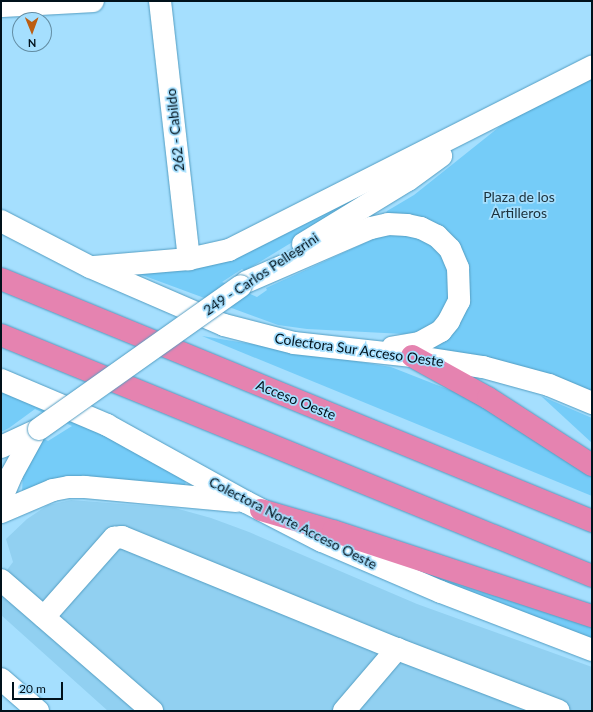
<!DOCTYPE html>
<html>
<head>
<meta charset="utf-8">
<style>
	body { margin:0 }
	#map { position:relative; width:593px; height:712px; overflow:hidden; background:#a5dffe; font-family:Lato,sans-serif }
	div>[style] { position:absolute }
	.built>* { inset:0; background:#91d0f1 }
	.green>* { inset:0; background:#75ccf8 }
	.roads { filter:drop-shadow(0 0 1px #539dc2) drop-shadow(0 0 1px #539dc2) }
	.minor>* { height:22px; margin:-11px; padding:0 11px; transform-origin:11px; border-radius:11px; background:#fff }
	.highway>* { height:22px; margin:-11px; padding:0 11px; transform-origin:11px; border-radius:11px; background:#e583b0 }
	.bridges { filter:drop-shadow(0 0 1px #539dc2) drop-shadow(0 0 1px #539dc2) }
	.minor-bridge>* { height:22px; margin:-11px; padding:0 11px; transform-origin:11px; border-radius:11px; background:#fff }
	span { translate:-50% -50%; white-space:nowrap; text-align:center; line-height:1.15; -webkit-text-stroke:3.5px #a5dffe; paint-order:stroke }
	.street-label { font-size:14px; color:#00111b }
	.park-label { font-size:14px; color:#1b303b }
	.frame { position:absolute; inset:0; border:2px solid #00111b; pointer-events:none }
	.north { position:absolute; left:12px; top:12px; width:40px; height:40px; box-sizing:border-box; background:#a5dffe; border:1px solid #638da3; border-radius:50%; rotate:179deg; font-size:11px; font-weight:700; line-height:16px; text-align:center; color:#00111b }
	.north::after { content:''; display:block; margin:auto; width:14px; height:18px; background:#bc5e12; clip-path:polygon(50% 0,100% 100%,50% 72%,0 100%) }
	.scale { position:absolute; left:12px; top:682px; width:51px; height:18px; box-sizing:border-box; border:2px solid #00111b; border-top:0; padding-left:5px; font-size:12px; line-height:14px; white-space:nowrap; color:#00111b; -webkit-text-stroke:3px #a5dffe; paint-order:stroke }
</style>
</head>
<body>
<div id="map">
	<div class="built">
		<i style="clip-path:polygon(71px 500px,175px 508px,211px 518px,249px 532px,417px 604px,592px 667px,592px 711px,108px 711px,1px 615px,1px 578px,13px 562px,6px 539px,27px 519px,48px 505px)"></i>
	</div>
	<div class="green">
		<i style="clip-path:polygon(592px 77px,592px 394px,520px 366px,426px 350px,466px 264px,386px 213px,387px 211px,414px 195px,508px 120px)"></i>
		<i style="clip-path:polygon(389px 183px,245px 271px,242px 269px,222px 282px,257px 297px,267px 290px,266px 288px,389px 232px,415px 234px,439px 248px,450px 269px,448px 306px,432px 325px,420px 332px,404px 334px,307px 329px,278px 325px,123px 268px,186px 266px)"></i>
		<i style="clip-path:polygon(202px 336px,391px 367px,470px 398px,592px 475px,592px 496px)"></i>
		<i style="clip-path:polygon(1px 389px,80px 421px,186px 480px,185px 486px,22px 494px,23px 468px,37px 444px,44px 439px,48px 441px,72px 426px,35px 409px,9px 428px,1px 432px)"></i>
		<i style="clip-path:polygon(541px 396px,592px 418px,592px 443px)"></i>
		<i style="clip-path:polygon(332px 537px,592px 623px,592px 640px)"></i>
	</div>
	<div class="roads">
		<div class="minor">
			<i style="left:160px;top:1px;width:260px;rotate:83.6deg"></i>
			<i style="left:1px;top:6px;width:92px;rotate:-3.1deg"></i>
			<i style="left:1px;top:221px;width:100px;rotate:27.3deg"></i>
			<i style="left:90px;top:267px;width:146px;rotate:23.4deg"></i>
			<i style="left:224px;top:325px;width:72px;rotate:14.4deg"></i>
			<i style="left:294px;top:343px;width:119px;rotate:6.3deg"></i>
			<i style="left:412px;top:356px;width:72px;rotate:8.8deg"></i>
			<i style="left:483px;top:367px;width:68px;rotate:15.3deg"></i>
			<i style="left:549px;top:385px;width:47px;rotate:22.7deg"></i>
			<i style="left:303px;top:244px;width:123px;rotate:-31.4deg"></i>
			<i style="left:408px;top:180px;width:41px;rotate:-36deg"></i>
			<i style="left:94px;top:267px;width:95px;rotate:-4.8deg"></i>
			<i style="left:189px;top:259px;width:41px;rotate:-12.7deg"></i>
			<i style="left:229px;top:250px;width:407px;rotate:-26.8deg"></i>
			<i style="left:246px;top:282px;width:136px;rotate:-23.4deg"></i>
			<i style="left:371px;top:228px;width:17px;rotate:-13deg"></i>
			<i style="left:388px;top:224px;width:19px;rotate:3deg"></i>
			<i style="left:407px;top:225px;width:14px;rotate:12deg"></i>
			<i style="left:421px;top:228px;width:18px;rotate:27deg"></i>
			<i style="left:437px;top:236px;width:18px;rotate:45deg"></i>
			<i style="left:450px;top:249px;width:21px;rotate:67deg"></i>
			<i style="left:458px;top:268px;width:33px;rotate:88deg"></i>
			<i style="left:459px;top:301px;width:22px;rotate:117deg"></i>
			<i style="left:449px;top:321px;width:13px;rotate:129deg"></i>
			<i style="left:441px;top:331px;width:25px;rotate:151deg"></i>
			<i style="left:419px;top:343px;width:27px;rotate:170deg"></i>
			<i style="left:1px;top:380px;width:115px;rotate:23deg"></i>
			<i style="left:107px;top:425px;width:159px;rotate:29deg"></i>
			<i style="left:246px;top:502px;width:85px;rotate:27.2deg"></i>
			<i style="left:322px;top:541px;width:129px;rotate:23.2deg"></i>
			<i style="left:441px;top:592px;width:162px;rotate:21deg"></i>
			<i style="left:1px;top:447px;width:38px;rotate:-25deg"></i>
			<i style="left:3px;top:495px;width:23px;rotate:-67deg"></i>
			<i style="left:12px;top:474px;width:48px;rotate:-61.3deg"></i>
			<i style="left:1px;top:512px;width:56px;rotate:-22.9deg"></i>
			<i style="left:53px;top:490px;width:16px;rotate:-11deg"></i>
			<i style="left:69px;top:487px;width:16px"></i>
			<i style="left:85px;top:487px;width:152px;rotate:5.3deg"></i>
			<i style="left:1px;top:580px;width:200px;rotate:40.9deg"></i>
			<i style="left:44px;top:617px;width:106px;rotate:-48.5deg"></i>
			<i style="left:114px;top:538px;width:8px;rotate:-7deg"></i>
			<i style="left:122px;top:537px;width:297px;rotate:22.2deg"></i>
			<i style="left:397px;top:649px;width:173px;rotate:20.9deg"></i>
			<i style="left:1px;top:679px;width:49px;rotate:40.9deg"></i>
			<i style="left:344px;top:711px;width:82px;rotate:-49.5deg"></i>
		</div>
		<div class="highway">
			<i style="left:1px;top:279px;width:639px;rotate:22.27deg"></i>
			<i style="left:1px;top:335px;width:638px;rotate:22.18deg"></i>
			<i style="left:412px;top:356px;width:87px;rotate:28.9deg"></i>
			<i style="left:488px;top:398px;width:124px;rotate:32.8deg"></i>
			<i style="left:261px;top:510px;width:75px;rotate:16.3deg"></i>
			<i style="left:333px;top:531px;width:273px;rotate:18.2deg"></i>
		</div>
	</div>
	<div class="bridges">
		<div class="minor-bridge">
			<i style="left:39px;top:429px;width:247px;rotate:-35.3deg"></i>
		</div>
	</div>
	<div class="street-label">
		<span style="left:175px;top:130px;rotate:-96deg">262 - Cabildo</span>
		<span style="left:261px;top:274px;rotate:-34deg">249 - Carlos Pellegrini</span>
		<span style="left:359px;top:350px;rotate:8deg">Colectora Sur Acceso Oeste</span>
		<span style="left:296px;top:400px;rotate:22deg">Acceso Oeste</span>
		<span style="left:293px;top:523px;rotate:27deg">Colectora Norte Acceso Oeste</span>
	</div>
	<div class="park-label">
		<span style="left:519px;top:205px">Plaza de los<br>Artilleros</span>
	</div>
	<div class="frame"></div>
	<div class="north">N</div>
	<div class="scale">20 m</div>
</div>
</body>
</html>
